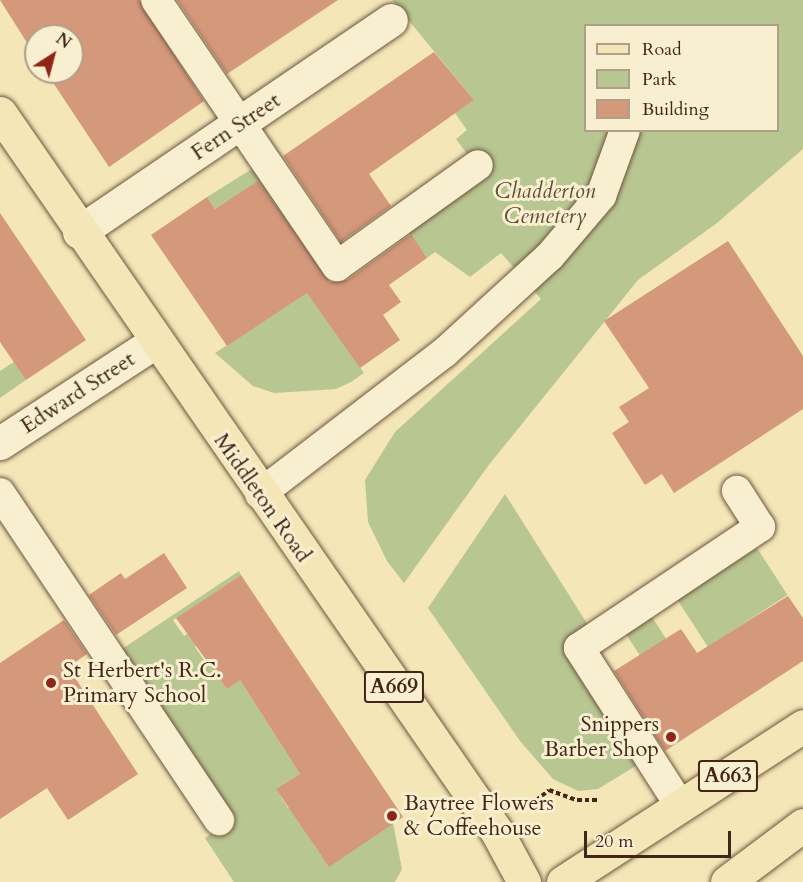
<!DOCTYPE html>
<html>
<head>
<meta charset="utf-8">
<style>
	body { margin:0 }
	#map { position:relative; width:803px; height:882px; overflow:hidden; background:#f4e6b7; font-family:Cardo,serif }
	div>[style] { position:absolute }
	.green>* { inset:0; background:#b8c691; transform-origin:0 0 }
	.building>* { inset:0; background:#d4987b }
	.path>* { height:4px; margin-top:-2px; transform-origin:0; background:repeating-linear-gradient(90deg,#412619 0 4.5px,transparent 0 7.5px) }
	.roads { filter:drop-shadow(0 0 2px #6e5640) drop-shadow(0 0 2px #6e5640) }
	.service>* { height:30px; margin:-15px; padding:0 15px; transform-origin:15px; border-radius:15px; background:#f8efd0 }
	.minor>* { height:33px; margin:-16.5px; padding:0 16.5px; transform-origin:16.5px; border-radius:16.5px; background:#f8efd0 }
	.primary>* { height:33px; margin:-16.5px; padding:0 16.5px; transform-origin:16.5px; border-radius:16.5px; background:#f4e6b7 }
	.trunk>* { height:33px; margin:-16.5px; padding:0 16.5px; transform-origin:16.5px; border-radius:16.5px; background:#f4e6b7 }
	.dots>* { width:16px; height:16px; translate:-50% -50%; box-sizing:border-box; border:3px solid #f8efd0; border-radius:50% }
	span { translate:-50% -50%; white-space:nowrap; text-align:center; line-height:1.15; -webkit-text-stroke:6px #f8efd0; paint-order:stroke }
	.shield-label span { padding:2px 4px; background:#f8efd0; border:2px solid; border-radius:4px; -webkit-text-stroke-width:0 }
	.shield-label { font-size:21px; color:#412619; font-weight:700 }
	.street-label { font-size:22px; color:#412619 }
	.park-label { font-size:22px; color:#5f4e37; font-style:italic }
	.poi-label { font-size:22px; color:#412619 }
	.left { translate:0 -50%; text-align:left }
	.right { translate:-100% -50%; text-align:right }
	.legend { position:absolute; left:584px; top:24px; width:195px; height:108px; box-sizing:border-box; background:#f8efd0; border:2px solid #af9f87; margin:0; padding:8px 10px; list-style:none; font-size:18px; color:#412619 }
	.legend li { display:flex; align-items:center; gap:12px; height:30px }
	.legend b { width:30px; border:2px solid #af9f87 }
	.north { position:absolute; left:24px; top:24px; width:60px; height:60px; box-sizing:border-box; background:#f8efd0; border:2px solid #af9f87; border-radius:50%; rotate:36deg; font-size:16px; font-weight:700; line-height:24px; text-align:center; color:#412619 }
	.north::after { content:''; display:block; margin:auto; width:21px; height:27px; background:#8f2418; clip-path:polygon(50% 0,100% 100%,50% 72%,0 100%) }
	.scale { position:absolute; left:584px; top:831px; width:147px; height:27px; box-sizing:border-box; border:3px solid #412619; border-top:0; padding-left:8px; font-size:18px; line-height:21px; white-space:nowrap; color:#412619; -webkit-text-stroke:4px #f8efd0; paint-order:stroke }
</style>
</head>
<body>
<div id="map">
	<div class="green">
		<i style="clip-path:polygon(evenodd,392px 0,803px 0,803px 149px,717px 223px,638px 280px,488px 466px,404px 583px,387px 561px,368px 522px,365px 480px,395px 432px,541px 299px,501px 253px,470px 277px,435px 252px,427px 258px,404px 225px,470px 158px,456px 139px,467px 130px,455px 113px,474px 100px,392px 0,586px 26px,778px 26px,778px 130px,586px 130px,586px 26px)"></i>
		<i style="clip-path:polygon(255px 167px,312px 249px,288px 265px,254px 184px,215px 209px,207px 197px)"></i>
		<i style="clip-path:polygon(316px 287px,321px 312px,364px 373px,351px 382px,336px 389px,274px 393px,253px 386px,215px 353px)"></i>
		<i style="clip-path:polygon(14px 362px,26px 380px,0 398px,0 371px)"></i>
		<i style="clip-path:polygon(505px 494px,588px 625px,642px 762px,598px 789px,578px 791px,553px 779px,520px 741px,428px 608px)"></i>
		<i style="left:757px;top:548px;width:56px;height:95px;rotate:57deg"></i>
		<i style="clip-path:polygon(239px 571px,241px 575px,173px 620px,184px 636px,205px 622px,213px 634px,195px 647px,206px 663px,223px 652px,217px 675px,227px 688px,240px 680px,300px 774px,276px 789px,288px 808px,309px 795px,332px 831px,313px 844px,329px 866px,393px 823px,402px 869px,395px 882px,234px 882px,205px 838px,233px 819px,122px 649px)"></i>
		<i style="left:652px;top:617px;width:54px;height:31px;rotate:57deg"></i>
	</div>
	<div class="building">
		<i style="clip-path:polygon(0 0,139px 0,204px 101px,109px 167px,46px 72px,72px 72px,72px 36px,36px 36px,36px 57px)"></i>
		<i style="clip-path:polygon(177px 0,338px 0,227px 74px)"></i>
		<i style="clip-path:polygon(434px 52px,474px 100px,369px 174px,391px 206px,341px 242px,283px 156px)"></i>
		<i style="clip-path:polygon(258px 181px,330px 282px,347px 280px,411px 234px,427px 258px,389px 285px,401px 302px,383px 315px,400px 340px,360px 368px,307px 293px,227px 346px,151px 235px,207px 197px,215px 209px)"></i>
		<i style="clip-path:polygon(0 213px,86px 340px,26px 380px,0 342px)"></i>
		<i style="clip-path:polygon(728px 241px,803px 356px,803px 409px,674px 493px,662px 474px,645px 485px,612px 433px,629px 422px,619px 407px,649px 388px,604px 321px)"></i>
		<i style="clip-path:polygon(164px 553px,187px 588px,116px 635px,89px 595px,121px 573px,125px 579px)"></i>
		<i style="clip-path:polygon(241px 575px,403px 817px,329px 867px,276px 789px,300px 774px,240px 680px,227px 689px,176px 618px)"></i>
		<i style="clip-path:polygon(788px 596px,803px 618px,803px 661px,665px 751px,614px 671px,681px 629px,697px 653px)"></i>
		<i style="clip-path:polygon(64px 620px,87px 654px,68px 667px,138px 774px,68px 820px,47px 788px,0 819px,0 663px)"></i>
	</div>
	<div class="path">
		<i style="left:530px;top:805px;width:24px;rotate:-38deg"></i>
		<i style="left:549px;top:790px;width:30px;rotate:20deg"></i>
		<i style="left:577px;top:800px;width:22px"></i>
	</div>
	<div class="roads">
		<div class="service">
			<i style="left:156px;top:0;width:322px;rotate:55.8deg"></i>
			<i style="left:337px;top:266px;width:173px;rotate:-35.6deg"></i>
			<i style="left:0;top:493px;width:394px;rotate:56.2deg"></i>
			<i style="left:260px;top:494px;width:232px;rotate:-37.5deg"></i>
			<i style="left:444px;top:353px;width:144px;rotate:-42.5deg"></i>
			<i style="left:550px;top:256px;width:79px;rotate:-49.6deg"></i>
			<i style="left:601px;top:196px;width:70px;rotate:-70deg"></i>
			<i style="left:681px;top:807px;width:189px;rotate:-122.7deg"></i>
			<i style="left:579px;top:648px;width:218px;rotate:-33.8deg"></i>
			<i style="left:760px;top:527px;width:43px;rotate:-122.6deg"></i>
		</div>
		<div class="minor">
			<i style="left:79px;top:232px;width:377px;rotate:-34.2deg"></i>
			<i style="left:0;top:443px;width:185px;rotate:-33.1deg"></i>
		</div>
		<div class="primary">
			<i style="left:0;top:113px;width:874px;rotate:55.35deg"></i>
			<i style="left:497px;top:832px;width:57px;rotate:61.6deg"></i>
		</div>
		<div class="trunk">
			<i style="left:563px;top:882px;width:286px;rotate:-33deg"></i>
			<i style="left:727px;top:882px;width:95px;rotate:-36.9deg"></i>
		</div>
	</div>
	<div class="dots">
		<i style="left:51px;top:683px;background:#8f2418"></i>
		<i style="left:671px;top:737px;background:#8f2418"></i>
		<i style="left:392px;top:816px;background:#8f2418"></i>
	</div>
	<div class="shield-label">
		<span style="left:394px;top:687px">A669</span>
		<span style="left:728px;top:776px">A663</span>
	</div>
	<div class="street-label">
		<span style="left:236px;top:127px;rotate:-34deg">Fern Street</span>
		<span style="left:78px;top:393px;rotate:-33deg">Edward Street</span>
		<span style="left:262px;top:498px;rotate:55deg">Middleton Road</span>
	</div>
	<div class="park-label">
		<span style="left:545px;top:204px">Chadderton<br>Cemetery</span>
	</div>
	<div class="poi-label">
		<span class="left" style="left:63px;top:683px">St Herbert's R.C.<br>Primary School</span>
		<span class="right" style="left:659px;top:737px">Snippers<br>Barber Shop</span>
		<span class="left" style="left:404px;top:816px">Baytree Flowers<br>&amp; Coffeehouse</span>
	</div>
	<ul class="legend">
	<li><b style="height:8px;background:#f4e6b7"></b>Road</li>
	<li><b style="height:16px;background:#b8c691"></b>Park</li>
	<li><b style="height:16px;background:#d4987b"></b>Building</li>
	</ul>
	<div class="north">N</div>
	<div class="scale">20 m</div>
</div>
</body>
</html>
